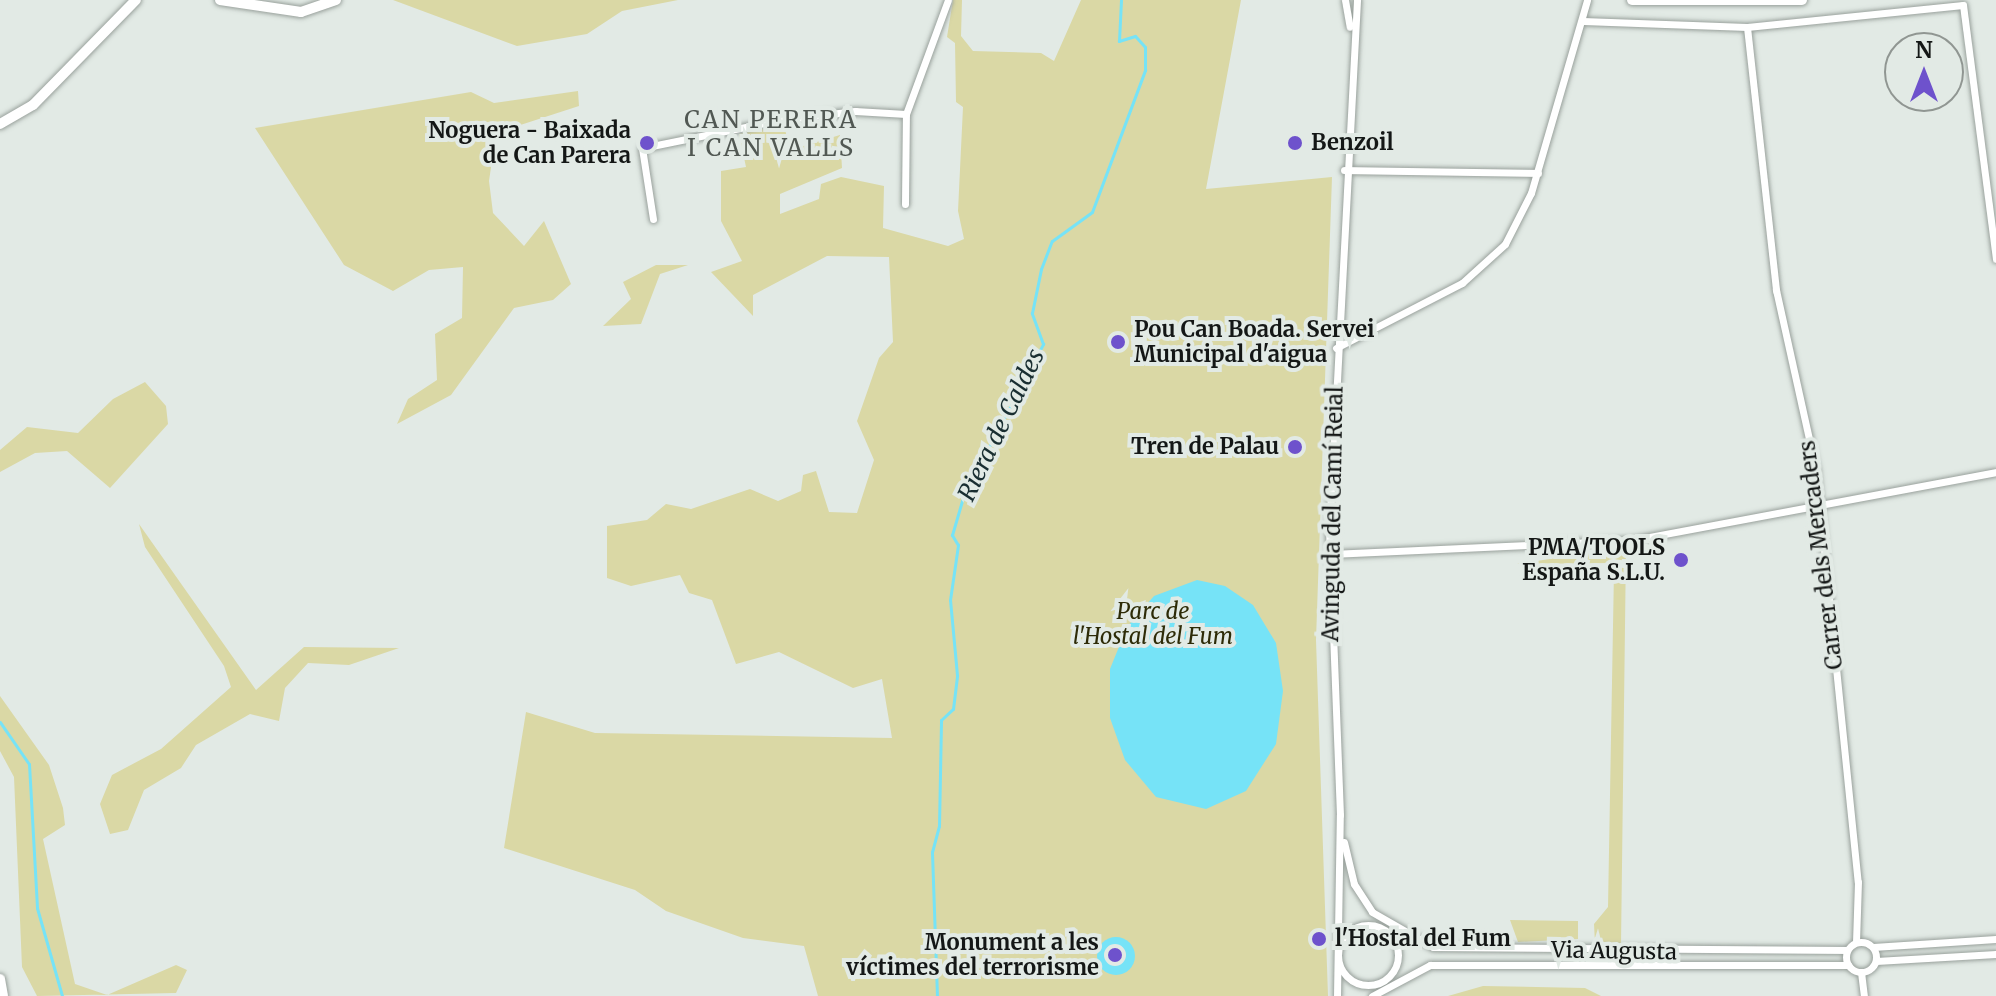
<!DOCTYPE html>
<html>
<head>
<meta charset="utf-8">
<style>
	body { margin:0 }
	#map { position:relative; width:1996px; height:996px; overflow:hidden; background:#e2eae5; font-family:Merriweather,serif }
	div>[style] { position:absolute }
	.green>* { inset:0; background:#dad8a5 }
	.water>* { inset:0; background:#76e3f7 }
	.round { border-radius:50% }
	.stream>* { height:3px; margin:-1.5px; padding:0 1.5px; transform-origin:1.5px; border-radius:1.5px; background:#76e3f7 }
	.roads { filter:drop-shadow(0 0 2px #99a19c) drop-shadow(0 0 2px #99a19c) }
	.minor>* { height:7px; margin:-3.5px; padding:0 3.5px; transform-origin:3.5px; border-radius:3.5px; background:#fff }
	.minor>.ring { margin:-3.5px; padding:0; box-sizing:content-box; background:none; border:7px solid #fff; border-radius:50% }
	.secondary>* { height:10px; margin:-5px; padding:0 5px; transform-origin:5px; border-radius:5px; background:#fff }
	.dots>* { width:22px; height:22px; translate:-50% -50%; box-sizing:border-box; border:4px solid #e2eae5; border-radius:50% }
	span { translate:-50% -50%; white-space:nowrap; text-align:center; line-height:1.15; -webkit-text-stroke:8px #e2eae5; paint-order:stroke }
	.poi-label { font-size:22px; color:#141716; font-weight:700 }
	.right { translate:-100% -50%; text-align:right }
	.left { translate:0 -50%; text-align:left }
	.street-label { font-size:22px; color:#141716 }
	.park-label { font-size:22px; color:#2d2b07; font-style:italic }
	.neighbourhood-label { font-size:24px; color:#515853; letter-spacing:2px }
	.water-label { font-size:24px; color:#192e31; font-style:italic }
	.north { position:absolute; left:1884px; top:32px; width:80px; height:80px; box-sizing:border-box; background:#e2eae5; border:2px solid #909692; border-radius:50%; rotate:0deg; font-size:22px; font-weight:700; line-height:32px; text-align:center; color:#141716 }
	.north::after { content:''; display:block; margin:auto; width:28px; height:36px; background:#6e52cc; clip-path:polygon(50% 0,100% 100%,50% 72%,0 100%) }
</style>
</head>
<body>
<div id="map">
	<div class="green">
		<i style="clip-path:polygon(393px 0,678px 0,622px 11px,587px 34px,517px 46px)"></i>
		<i style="clip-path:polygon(953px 0,962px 0,961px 36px,973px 51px,1041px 53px,1054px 61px,1081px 0,1241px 0,1206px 189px,1332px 177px,1316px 640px,1328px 996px,818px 996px,804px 946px,743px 938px,666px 911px,635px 890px,504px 848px,526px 712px,595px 733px,892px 738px,882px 679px,853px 688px,779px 652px,736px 664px,712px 600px,689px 593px,680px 575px,631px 586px,607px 578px,607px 526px,647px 520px,666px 504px,691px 509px,750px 489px,778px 501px,801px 491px,803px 475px,816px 471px,829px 512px,857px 513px,874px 460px,857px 421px,879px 358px,893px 342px,889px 257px,827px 256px,753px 295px,753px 316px,711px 272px,742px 261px,721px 221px,721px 171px,746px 167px,739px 134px,784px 125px,790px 150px,840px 135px,842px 168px,780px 194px,780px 214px,819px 199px,821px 184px,841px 177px,884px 186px,883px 228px,948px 246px,964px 239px,958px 211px,963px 107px,956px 102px,955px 43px,947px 37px)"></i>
		<i style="clip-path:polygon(578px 91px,579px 106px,496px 133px,489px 181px,493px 213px,524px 246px,544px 221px,571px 284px,553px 300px,514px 308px,451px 395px,397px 424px,408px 399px,437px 380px,435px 334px,462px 318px,463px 267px,429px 270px,393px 291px,344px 265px,255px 128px,471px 92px,494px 103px)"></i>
		<i style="clip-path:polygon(656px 265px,688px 265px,660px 274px,641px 324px,603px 326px,631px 299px,623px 282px)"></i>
		<i style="clip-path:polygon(145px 382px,166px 406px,168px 424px,110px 488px,67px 451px,35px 453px,0 472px,0 450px,27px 427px,78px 433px,113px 399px)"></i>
		<i style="clip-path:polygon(139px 524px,256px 690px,304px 647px,399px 648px,349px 665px,308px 663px,285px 688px,279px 721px,250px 714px,196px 745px,181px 768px,144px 790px,128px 830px,110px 834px,100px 804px,112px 775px,161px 749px,231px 687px,224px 666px,145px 547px)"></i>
		<i style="clip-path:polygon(1626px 547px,1621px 945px,1595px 944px,1594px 924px,1608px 907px,1614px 570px,1609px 563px,1517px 564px)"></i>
		<i style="clip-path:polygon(0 696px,49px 765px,63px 808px,65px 825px,43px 839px,75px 984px,107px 995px,176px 965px,187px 970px,176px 993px,37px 996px,22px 967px,14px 777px,0 751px)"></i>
		<i style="clip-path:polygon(1510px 920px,1578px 921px,1578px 939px,1518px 942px)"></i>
		<i style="clip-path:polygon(1483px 986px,1585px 988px,1601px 996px,1448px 996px)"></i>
	</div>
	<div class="water">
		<i style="clip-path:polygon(1197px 580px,1225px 586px,1253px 605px,1276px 643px,1283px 691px,1276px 744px,1246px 791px,1206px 809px,1156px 797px,1125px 760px,1110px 718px,1110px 669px,1127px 627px,1154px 596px)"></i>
		<i class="round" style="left:1097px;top:937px;width:38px;height:38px"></i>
	</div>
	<div class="stream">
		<i style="left:0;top:722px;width:51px;rotate:55.4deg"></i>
		<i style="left:29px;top:764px;width:144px;rotate:86.8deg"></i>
		<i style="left:37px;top:908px;width:91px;rotate:74.1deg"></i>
		<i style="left:937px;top:996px;width:144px;rotate:-92deg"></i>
		<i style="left:932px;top:852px;width:27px;rotate:-75deg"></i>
		<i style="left:939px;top:826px;width:106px;rotate:-88.9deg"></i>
		<i style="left:941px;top:720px;width:16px;rotate:-43deg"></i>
		<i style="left:953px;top:709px;width:34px;rotate:-83deg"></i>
		<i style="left:957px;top:675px;width:75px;rotate:-95.3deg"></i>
		<i style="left:950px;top:600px;width:56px;rotate:-81.7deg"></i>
		<i style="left:958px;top:545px;width:12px;rotate:-121deg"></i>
		<i style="left:952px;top:535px;width:43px;rotate:-73.7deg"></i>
		<i style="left:964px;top:494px;width:170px;rotate:-62.2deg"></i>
		<i style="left:1043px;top:344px;width:33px;rotate:-110deg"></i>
		<i style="left:1032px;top:313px;width:45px;rotate:-78.4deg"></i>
		<i style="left:1041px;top:269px;width:30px;rotate:-69deg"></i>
		<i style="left:1052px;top:241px;width:49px;rotate:-35.9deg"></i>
		<i style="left:1092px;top:212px;width:152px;rotate:-69.5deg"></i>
		<i style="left:1145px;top:70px;width:23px;rotate:-90deg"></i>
		<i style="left:1145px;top:47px;width:15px;rotate:-132deg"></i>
		<i style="left:1135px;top:36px;width:17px;rotate:163deg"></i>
		<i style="left:1119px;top:41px;width:41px;rotate:-87.2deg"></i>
	</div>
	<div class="roads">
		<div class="minor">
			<i style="left:1345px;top:0;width:27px;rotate:80deg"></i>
			<i style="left:1583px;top:21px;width:164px;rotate:2.1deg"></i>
			<i style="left:1747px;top:27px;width:217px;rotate:-5.8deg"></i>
			<i style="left:1963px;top:5px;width:256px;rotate:82.6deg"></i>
			<i style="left:1747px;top:27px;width:265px;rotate:83.7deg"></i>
			<i style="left:1776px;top:290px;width:185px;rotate:77.5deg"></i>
			<i style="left:1816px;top:471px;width:413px;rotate:84.2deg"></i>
			<i style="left:1858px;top:882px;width:60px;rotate:91.9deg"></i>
			<i style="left:1344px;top:170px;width:194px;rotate:0.9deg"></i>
			<i style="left:905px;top:204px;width:90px;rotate:-89.4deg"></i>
			<i style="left:906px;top:114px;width:121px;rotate:-69.8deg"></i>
			<i style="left:653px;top:219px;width:72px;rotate:-98.8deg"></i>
			<i style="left:642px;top:148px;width:141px;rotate:-11.5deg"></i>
			<i style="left:780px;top:120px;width:76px;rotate:-6.8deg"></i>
			<i style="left:855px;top:111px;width:51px;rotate:3.4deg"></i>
			<i style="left:1336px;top:348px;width:142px;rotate:-27.3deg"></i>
			<i style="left:1462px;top:283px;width:58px;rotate:-42.2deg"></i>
			<i style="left:1505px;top:244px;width:57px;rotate:-63deg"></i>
			<i style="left:1531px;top:193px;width:201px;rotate:-73.8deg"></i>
			<i style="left:1329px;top:554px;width:304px;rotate:-2.6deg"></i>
			<i style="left:1633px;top:540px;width:369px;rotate:-10.6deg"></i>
			<i style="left:1344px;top:842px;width:43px;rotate:76.6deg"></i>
			<i style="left:1354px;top:884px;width:33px;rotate:57deg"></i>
			<i style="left:1372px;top:912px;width:70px;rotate:29.8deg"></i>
			<i style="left:1433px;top:947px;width:414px;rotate:0.4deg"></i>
			<i class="ring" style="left:1338px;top:925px;width:53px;height:53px"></i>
			<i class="ring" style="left:1846px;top:942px;width:23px;height:23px"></i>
			<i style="left:1873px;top:947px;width:123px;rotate:-3.7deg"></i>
			<i style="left:1876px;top:961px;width:120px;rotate:-3.3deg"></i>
			<i style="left:1861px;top:972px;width:24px;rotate:83deg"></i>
			<i style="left:1337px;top:996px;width:181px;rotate:-89.1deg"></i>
			<i style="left:1340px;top:815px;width:282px;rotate:-92.2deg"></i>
			<i style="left:1329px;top:533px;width:534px;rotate:-86.99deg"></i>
			<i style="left:1372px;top:996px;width:66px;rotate:-28.1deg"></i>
			<i style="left:1430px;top:965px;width:418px"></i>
		</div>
		<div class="secondary">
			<i style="left:220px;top:0;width:82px;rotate:8.4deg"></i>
			<i style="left:301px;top:12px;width:37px;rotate:-19deg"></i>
			<i style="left:1632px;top:0;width:170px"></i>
			<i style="left:0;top:124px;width:38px;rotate:-30deg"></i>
			<i style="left:33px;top:105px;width:147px;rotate:-45.6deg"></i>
			<i style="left:0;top:979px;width:17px;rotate:80deg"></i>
		</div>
	</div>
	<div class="dots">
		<i style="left:647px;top:143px;background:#6e52cc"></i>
		<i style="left:1295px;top:143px;background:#6e52cc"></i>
		<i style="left:1118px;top:342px;background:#6e52cc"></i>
		<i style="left:1295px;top:447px;background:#6e52cc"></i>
		<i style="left:1681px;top:560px;background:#6e52cc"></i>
		<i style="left:1319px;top:939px;background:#6e52cc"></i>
		<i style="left:1115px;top:955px;background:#6e52cc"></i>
	</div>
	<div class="poi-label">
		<span class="right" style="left:631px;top:143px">Noguera - Baixada<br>de Can Parera</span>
		<span class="left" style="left:1311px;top:143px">Benzoil</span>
		<span class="left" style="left:1134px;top:342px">Pou Can Boada. Servei<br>Municipal d'aigua</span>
		<span class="right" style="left:1279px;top:447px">Tren de Palau</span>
		<span class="right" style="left:1665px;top:560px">PMA/TOOLS<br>España S.L.U.</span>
		<span class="left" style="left:1335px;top:939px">l'Hostal del Fum</span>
		<span class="right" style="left:1099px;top:955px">Monument a les<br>víctimes del terrorisme</span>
	</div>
	<div class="street-label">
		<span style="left:1333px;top:514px;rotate:-89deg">Avinguda del Camí Reial</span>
		<span style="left:1821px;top:555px;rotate:-97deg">Carrer dels Mercaders</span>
		<span style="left:1614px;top:951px;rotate:1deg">Via Augusta</span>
	</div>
	<div class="park-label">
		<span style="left:1153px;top:624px">Parc de<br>l'Hostal del Fum</span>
	</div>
	<div class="neighbourhood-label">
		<span style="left:771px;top:134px">CAN PERERA<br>I CAN VALLS</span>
	</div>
	<div class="water-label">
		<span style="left:1001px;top:425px;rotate:-64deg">Riera de Caldes</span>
	</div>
	<div class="north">N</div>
</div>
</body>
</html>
